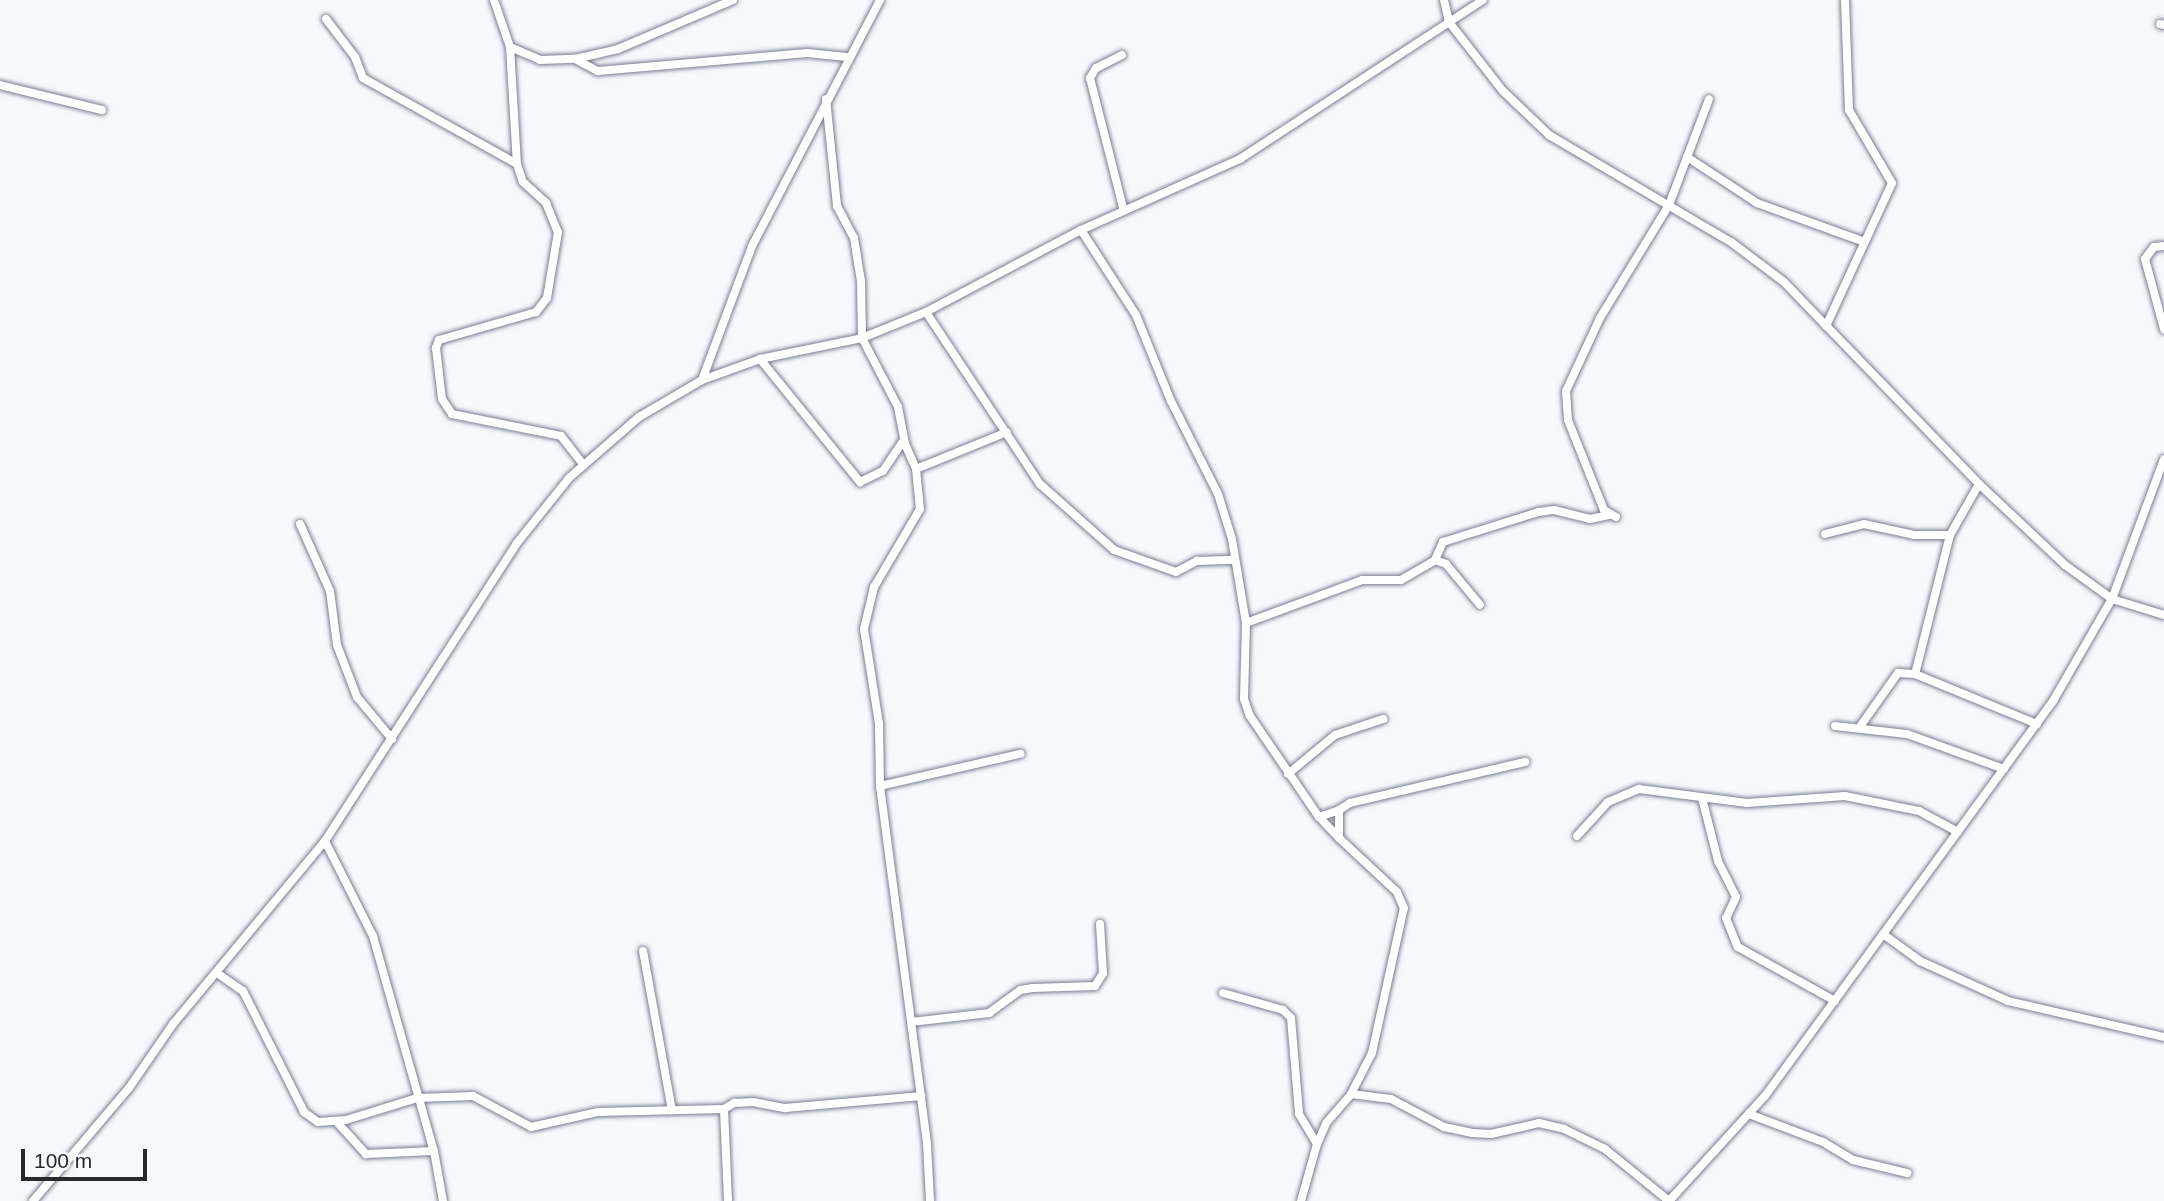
<!DOCTYPE html>
<html>
<head>
<meta charset="utf-8">
<style>
	body { margin:0 }
	#map { position:relative; width:2164px; height:1201px; overflow:hidden; background:#f8f9fe; font-family:Helvetica,sans-serif }
	div>[style] { position:absolute }
	.roads { filter:drop-shadow(0 0 2px #797d91) drop-shadow(0 0 2px #797d91) }
	.street>* { height:8px; margin:-4px; padding:0 4px; transform-origin:4px; border-radius:4px; background:#fff }
	span { translate:-50% -50%; white-space:nowrap; text-align:center; line-height:1.15; -webkit-text-stroke:5px #f8f9fe; paint-order:stroke }
	.scale { position:absolute; left:21px; top:1149px; width:126px; height:32px; box-sizing:border-box; border:4px solid #272931; border-top:0; padding-left:9px; font-size:21px; line-height:24px; white-space:nowrap; color:#272931; -webkit-text-stroke:5px #f8f9fe; paint-order:stroke }
</style>
</head>
<body>
<div id="map">
	<div class="roads">
		<div class="street">
			<i style="left:494px;top:0;width:50px;rotate:71.2deg"></i>
			<i style="left:510px;top:47px;width:117px;rotate:86.6deg"></i>
			<i style="left:517px;top:164px;width:19px;rotate:72deg"></i>
			<i style="left:523px;top:182px;width:31px;rotate:42deg"></i>
			<i style="left:546px;top:203px;width:31px;rotate:68deg"></i>
			<i style="left:558px;top:232px;width:67px;rotate:99.5deg"></i>
			<i style="left:547px;top:298px;width:18px;rotate:128deg"></i>
			<i style="left:536px;top:312px;width:101px;rotate:163.9deg"></i>
			<i style="left:439px;top:340px;width:9px;rotate:111deg"></i>
			<i style="left:436px;top:348px;width:51px;rotate:83.3deg"></i>
			<i style="left:442px;top:399px;width:18px;rotate:56deg"></i>
			<i style="left:452px;top:414px;width:111px;rotate:11.4deg"></i>
			<i style="left:561px;top:436px;width:36px;rotate:52deg"></i>
			<i style="left:1444px;top:0;width:23px;rotate:77deg"></i>
			<i style="left:1449px;top:22px;width:88px;rotate:52deg"></i>
			<i style="left:1503px;top:91px;width:64px;rotate:43.7deg"></i>
			<i style="left:1549px;top:135px;width:211px;rotate:30.5deg"></i>
			<i style="left:1731px;top:242px;width:66px;rotate:37deg"></i>
			<i style="left:1784px;top:282px;width:281px;rotate:46deg"></i>
			<i style="left:1979px;top:484px;width:118px;rotate:43.3deg"></i>
			<i style="left:2065px;top:565px;width:58px;rotate:35.9deg"></i>
			<i style="left:2112px;top:599px;width:54px;rotate:17.1deg"></i>
			<i style="left:326px;top:19px;width:48px;rotate:52.7deg"></i>
			<i style="left:355px;top:57px;width:22px;rotate:69deg"></i>
			<i style="left:363px;top:78px;width:176px;rotate:29.2deg"></i>
			<i style="left:2160px;top:24px;width:4px;rotate:14deg"></i>
			<i style="left:510px;top:47px;width:33px;rotate:23deg"></i>
			<i style="left:540px;top:60px;width:35px;rotate:-2deg"></i>
			<i style="left:575px;top:59px;width:44px;rotate:-13.1deg"></i>
			<i style="left:618px;top:49px;width:125px;rotate:-23.1deg"></i>
			<i style="left:1122px;top:55px;width:29px;rotate:153deg"></i>
			<i style="left:1096px;top:68px;width:12px;rotate:121deg"></i>
			<i style="left:1090px;top:78px;width:137px;rotate:75.7deg"></i>
			<i style="left:575px;top:59px;width:26px;rotate:28deg"></i>
			<i style="left:598px;top:71px;width:210px;rotate:-4.9deg"></i>
			<i style="left:807px;top:53px;width:40px;rotate:5.7deg"></i>
			<i style="left:0;top:85px;width:105px;rotate:13.8deg"></i>
			<i style="left:826px;top:99px;width:108px;rotate:84.1deg"></i>
			<i style="left:837px;top:206px;width:36px;rotate:62deg"></i>
			<i style="left:854px;top:238px;width:44px;rotate:80.8deg"></i>
			<i style="left:861px;top:281px;width:57px;rotate:89deg"></i>
			<i style="left:862px;top:338px;width:78px;rotate:62.4deg"></i>
			<i style="left:898px;top:407px;width:38px;rotate:79deg"></i>
			<i style="left:905px;top:444px;width:27px;rotate:66deg"></i>
			<i style="left:916px;top:469px;width:40px;rotate:84.3deg"></i>
			<i style="left:920px;top:509px;width:91px;rotate:120.5deg"></i>
			<i style="left:874px;top:587px;width:43px;rotate:103.4deg"></i>
			<i style="left:864px;top:629px;width:96px;rotate:81deg"></i>
			<i style="left:879px;top:724px;width:62px;rotate:89.1deg"></i>
			<i style="left:880px;top:786px;width:361px;rotate:82.5deg"></i>
			<i style="left:927px;top:1144px;width:57px;rotate:87deg"></i>
			<i style="left:1687px;top:157px;width:84px;rotate:33.3deg"></i>
			<i style="left:1757px;top:203px;width:112px;rotate:19.9deg"></i>
			<i style="left:1081px;top:230px;width:101px;rotate:57.1deg"></i>
			<i style="left:1136px;top:315px;width:93px;rotate:67.9deg"></i>
			<i style="left:1171px;top:401px;width:104px;rotate:63.2deg"></i>
			<i style="left:1218px;top:494px;width:47px;rotate:72.7deg"></i>
			<i style="left:1232px;top:539px;width:85px;rotate:80.5deg"></i>
			<i style="left:1246px;top:623px;width:76px;rotate:91.5deg"></i>
			<i style="left:1244px;top:699px;width:18px;rotate:71deg"></i>
			<i style="left:1250px;top:716px;width:122px;rotate:55.7deg"></i>
			<i style="left:1319px;top:817px;width:29px;rotate:46deg"></i>
			<i style="left:2164px;top:246px;width:10px;rotate:174deg"></i>
			<i style="left:2154px;top:247px;width:15px;rotate:127deg"></i>
			<i style="left:2145px;top:259px;width:73px;rotate:74.8deg"></i>
			<i style="left:926px;top:312px;width:206px;rotate:56.5deg"></i>
			<i style="left:1040px;top:484px;width:99px;rotate:41.7deg"></i>
			<i style="left:1114px;top:550px;width:66px;rotate:19.5deg"></i>
			<i style="left:1176px;top:572px;width:24px;rotate:-28deg"></i>
			<i style="left:1197px;top:561px;width:38px;rotate:-2deg"></i>
			<i style="left:1826px;top:326px;width:157px;rotate:-65.2deg"></i>
			<i style="left:1892px;top:183px;width:85px;rotate:-120.5deg"></i>
			<i style="left:1849px;top:110px;width:110px;rotate:-92.1deg"></i>
			<i style="left:760px;top:359px;width:159px;rotate:50.9deg"></i>
			<i style="left:860px;top:482px;width:25px;rotate:-26deg"></i>
			<i style="left:883px;top:471px;width:37px;rotate:-56deg"></i>
			<i style="left:702px;top:380px;width:143px;rotate:-69.5deg"></i>
			<i style="left:752px;top:246px;width:277px;rotate:-62.5deg"></i>
			<i style="left:916px;top:469px;width:98px;rotate:-22.1deg"></i>
			<i style="left:1979px;top:484px;width:59px;rotate:119.6deg"></i>
			<i style="left:1950px;top:535px;width:143px;rotate:104.1deg"></i>
			<i style="left:1915px;top:674px;width:132px;rotate:22.3deg"></i>
			<i style="left:1616px;top:517px;width:14px;rotate:-150deg"></i>
			<i style="left:1604px;top:510px;width:97px;rotate:-111.8deg"></i>
			<i style="left:1568px;top:420px;width:29px;rotate:-94deg"></i>
			<i style="left:1566px;top:391px;width:81px;rotate:-65deg"></i>
			<i style="left:1600px;top:318px;width:132px;rotate:-58.6deg"></i>
			<i style="left:1669px;top:205px;width:113px;rotate:-69.3deg"></i>
			<i style="left:300px;top:524px;width:73px;rotate:65.9deg"></i>
			<i style="left:330px;top:591px;width:54px;rotate:82.6deg"></i>
			<i style="left:337px;top:645px;width:56px;rotate:69deg"></i>
			<i style="left:357px;top:697px;width:55px;rotate:50.2deg"></i>
			<i style="left:1825px;top:534px;width:40px;rotate:-14.4deg"></i>
			<i style="left:1864px;top:524px;width:51px;rotate:12.4deg"></i>
			<i style="left:1914px;top:535px;width:36px"></i>
			<i style="left:1435px;top:560px;width:20px;rotate:-66deg"></i>
			<i style="left:1443px;top:542px;width:101px;rotate:-17.4deg"></i>
			<i style="left:1539px;top:512px;width:15px;rotate:-8deg"></i>
			<i style="left:1554px;top:510px;width:37px;rotate:14deg"></i>
			<i style="left:1590px;top:519px;width:19px;rotate:-12deg"></i>
			<i style="left:1246px;top:623px;width:124px;rotate:-20.3deg"></i>
			<i style="left:1362px;top:580px;width:39px"></i>
			<i style="left:1401px;top:580px;width:39px;rotate:-30deg"></i>
			<i style="left:1435px;top:560px;width:12px;rotate:20deg"></i>
			<i style="left:1446px;top:564px;width:53px;rotate:50.3deg"></i>
			<i style="left:1835px;top:726px;width:72px;rotate:6.3deg"></i>
			<i style="left:1907px;top:734px;width:103px;rotate:19.8deg"></i>
			<i style="left:1859px;top:728px;width:67px;rotate:-54.7deg"></i>
			<i style="left:1898px;top:673px;width:17px;rotate:3deg"></i>
			<i style="left:1288px;top:774px;width:61px;rotate:-39.7deg"></i>
			<i style="left:1335px;top:735px;width:51px;rotate:-18.4deg"></i>
			<i style="left:880px;top:786px;width:144px;rotate:-12.9deg"></i>
			<i style="left:1702px;top:798px;width:65px;rotate:75.7deg"></i>
			<i style="left:1718px;top:861px;width:40px;rotate:63.4deg"></i>
			<i style="left:1736px;top:897px;width:23px;rotate:115deg"></i>
			<i style="left:1726px;top:918px;width:31px;rotate:68deg"></i>
			<i style="left:1738px;top:947px;width:111px;rotate:29.1deg"></i>
			<i style="left:1319px;top:817px;width:21px;rotate:-19deg"></i>
			<i style="left:1577px;top:836px;width:46px;rotate:-47.6deg"></i>
			<i style="left:1608px;top:802px;width:34px;rotate:-23deg"></i>
			<i style="left:1639px;top:789px;width:109px;rotate:7.4deg"></i>
			<i style="left:1747px;top:803px;width:98px;rotate:-4.1deg"></i>
			<i style="left:1845px;top:796px;width:76px;rotate:11.5deg"></i>
			<i style="left:1919px;top:811px;width:44px;rotate:28.3deg"></i>
			<i style="left:325px;top:841px;width:106px;rotate:63.2deg"></i>
			<i style="left:373px;top:936px;width:223px;rotate:74.2deg"></i>
			<i style="left:434px;top:1151px;width:51px;rotate:79.8deg"></i>
			<i style="left:1883px;top:934px;width:46px;rotate:36.1deg"></i>
			<i style="left:1920px;top:961px;width:97px;rotate:24.4deg"></i>
			<i style="left:2008px;top:1001px;width:160px;rotate:13deg"></i>
			<i style="left:643px;top:951px;width:162px;rotate:79.7deg"></i>
			<i style="left:217px;top:973px;width:32px;rotate:35deg"></i>
			<i style="left:243px;top:991px;width:136px;rotate:63.2deg"></i>
			<i style="left:304px;top:1112px;width:17px;rotate:36deg"></i>
			<i style="left:318px;top:1122px;width:28px;rotate:-4deg"></i>
			<i style="left:346px;top:1120px;width:74px;rotate:-17.2deg"></i>
			<i style="left:417px;top:1098px;width:56px;rotate:-2deg"></i>
			<i style="left:473px;top:1096px;width:66px;rotate:28.1deg"></i>
			<i style="left:531px;top:1127px;width:69px;rotate:-12.6deg"></i>
			<i style="left:598px;top:1112px;width:126px;rotate:-1.4deg"></i>
			<i style="left:724px;top:1109px;width:12px;rotate:-31deg"></i>
			<i style="left:734px;top:1103px;width:19px;rotate:-3deg"></i>
			<i style="left:753px;top:1102px;width:33px;rotate:11deg"></i>
			<i style="left:785px;top:1108px;width:137px;rotate:-5deg"></i>
			<i style="left:1223px;top:993px;width:62px;rotate:15.8deg"></i>
			<i style="left:1283px;top:1010px;width:11px;rotate:45deg"></i>
			<i style="left:1291px;top:1018px;width:96px;rotate:85.2deg"></i>
			<i style="left:1299px;top:1114px;width:35px;rotate:59deg"></i>
			<i style="left:911px;top:1022px;width:79px;rotate:-6.6deg"></i>
			<i style="left:989px;top:1013px;width:39px;rotate:-36deg"></i>
			<i style="left:1021px;top:990px;width:11px;rotate:-10deg"></i>
			<i style="left:1032px;top:988px;width:63px;rotate:-1.8deg"></i>
			<i style="left:1095px;top:986px;width:15px;rotate:-58deg"></i>
			<i style="left:1103px;top:973px;width:49px;rotate:-93.5deg"></i>
			<i style="left:1351px;top:1094px;width:46px;rotate:-62.9deg"></i>
			<i style="left:1372px;top:1053px;width:148px;rotate:-77.6deg"></i>
			<i style="left:1404px;top:908px;width:17px;rotate:-114deg"></i>
			<i style="left:1397px;top:892px;width:79px;rotate:-137deg"></i>
			<i style="left:1339px;top:838px;width:28px;rotate:-90deg"></i>
			<i style="left:1339px;top:810px;width:13px;rotate:-32deg"></i>
			<i style="left:1350px;top:803px;width:180px;rotate:-13.2deg"></i>
			<i style="left:724px;top:1109px;width:92px;rotate:87.5deg"></i>
			<i style="left:1749px;top:1114px;width:79px;rotate:20.7deg"></i>
			<i style="left:1823px;top:1142px;width:35px;rotate:31deg"></i>
			<i style="left:1853px;top:1160px;width:56px;rotate:13.5deg"></i>
			<i style="left:336px;top:1121px;width:45px;rotate:47.7deg"></i>
			<i style="left:366px;top:1154px;width:68px;rotate:-2.5deg"></i>
			<i style="left:33px;top:1201px;width:148px;rotate:-49.7deg"></i>
			<i style="left:129px;top:1088px;width:78px;rotate:-55.5deg"></i>
			<i style="left:173px;top:1024px;width:238px;rotate:-50.3deg"></i>
			<i style="left:325px;top:841px;width:354px;rotate:-57.2deg"></i>
			<i style="left:517px;top:543px;width:83px;rotate:-51.3deg"></i>
			<i style="left:569px;top:478px;width:93px;rotate:-41.1deg"></i>
			<i style="left:639px;top:417px;width:73px;rotate:-30.4deg"></i>
			<i style="left:702px;top:380px;width:62px;rotate:-19.9deg"></i>
			<i style="left:760px;top:359px;width:104px;rotate:-11.6deg"></i>
			<i style="left:862px;top:338px;width:69px;rotate:-22.1deg"></i>
			<i style="left:926px;top:312px;width:175px;rotate:-27.9deg"></i>
			<i style="left:1081px;top:230px;width:174px;rotate:-24.1deg"></i>
			<i style="left:1240px;top:159px;width:290px;rotate:-33.2deg"></i>
			<i style="left:1301px;top:1201px;width:59px;rotate:-74.3deg"></i>
			<i style="left:1317px;top:1144px;width:24px;rotate:-66deg"></i>
			<i style="left:1327px;top:1122px;width:37px;rotate:-49deg"></i>
			<i style="left:1351px;top:1094px;width:40px;rotate:7.1deg"></i>
			<i style="left:1391px;top:1099px;width:60px;rotate:27.8deg"></i>
			<i style="left:1444px;top:1127px;width:29px;rotate:12deg"></i>
			<i style="left:1472px;top:1133px;width:19px;rotate:3deg"></i>
			<i style="left:1491px;top:1134px;width:49px;rotate:-12.9deg"></i>
			<i style="left:1539px;top:1123px;width:26px;rotate:13deg"></i>
			<i style="left:1564px;top:1129px;width:46px;rotate:26deg"></i>
			<i style="left:1605px;top:1149px;width:82px;rotate:39.1deg"></i>
			<i style="left:1669px;top:1201px;width:142px;rotate:-47.6deg"></i>
			<i style="left:1765px;top:1096px;width:489px;rotate:-53.9deg"></i>
			<i style="left:2053px;top:701px;width:118px;rotate:-60deg"></i>
			<i style="left:2112px;top:599px;width:149px;rotate:-69.6deg"></i>
		</div>
	</div>
	<div class="scale">100 m</div>
</div>
</body>
</html>
